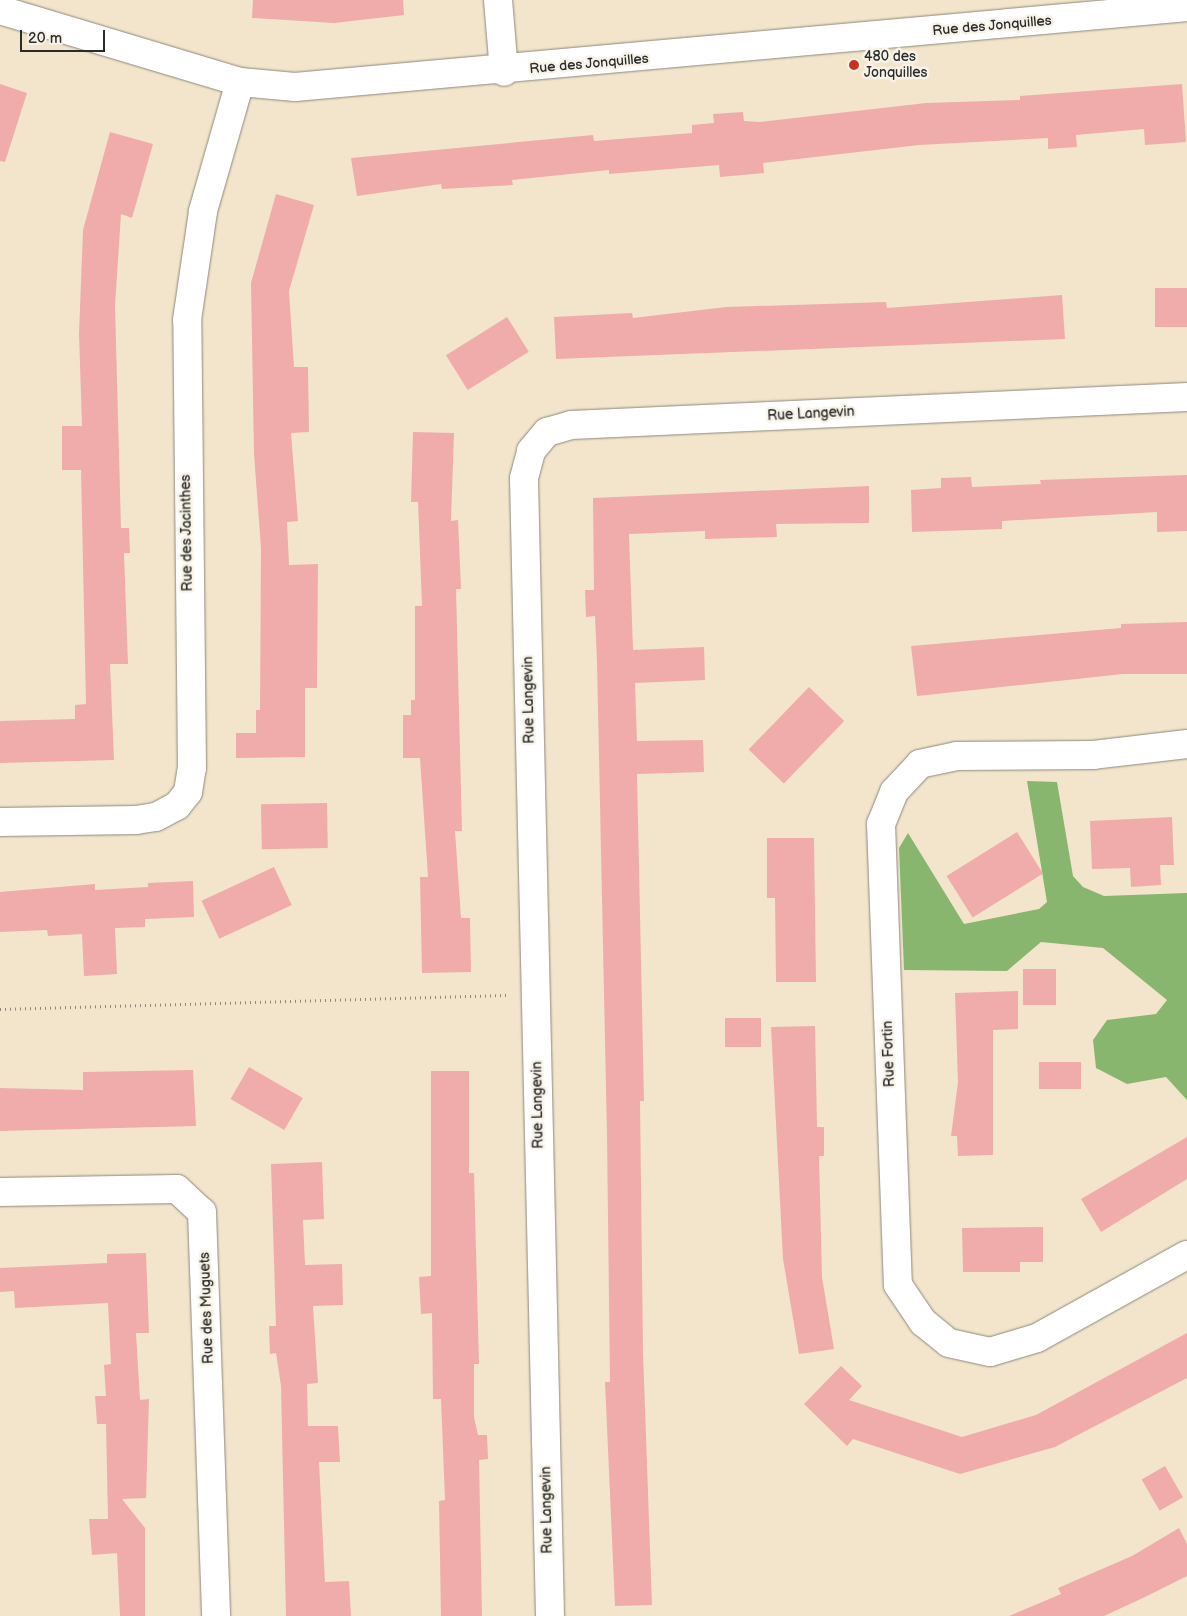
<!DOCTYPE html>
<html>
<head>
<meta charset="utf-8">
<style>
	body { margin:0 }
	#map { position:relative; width:1187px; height:1616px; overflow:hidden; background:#f2e5cc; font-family:"Balsamiq Sans",sans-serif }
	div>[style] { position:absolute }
	.forest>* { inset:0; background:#88b66e }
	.building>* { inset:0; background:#f0acaa; transform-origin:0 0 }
	.path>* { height:3px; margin-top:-1.5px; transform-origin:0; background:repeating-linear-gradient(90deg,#8e887c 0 1px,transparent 0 5px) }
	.roads { filter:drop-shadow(0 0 1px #8e887c) drop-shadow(0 0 1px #8e887c) }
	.minor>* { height:28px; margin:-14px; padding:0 14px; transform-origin:14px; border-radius:14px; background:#fff }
	.dots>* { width:14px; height:14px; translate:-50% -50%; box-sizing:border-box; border:2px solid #f7f3e8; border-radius:50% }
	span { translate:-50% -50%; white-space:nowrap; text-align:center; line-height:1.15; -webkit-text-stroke:5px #f7f3e8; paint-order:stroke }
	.street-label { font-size:14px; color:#2b2b2b }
	.poi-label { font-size:14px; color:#2b2b2b }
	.left { translate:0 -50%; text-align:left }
	.scale { position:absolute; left:20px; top:30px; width:85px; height:22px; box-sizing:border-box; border:2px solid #2b2b2b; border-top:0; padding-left:6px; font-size:15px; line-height:18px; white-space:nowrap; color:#2b2b2b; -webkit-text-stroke:4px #f7f3e8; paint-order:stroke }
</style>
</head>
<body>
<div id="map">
	<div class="forest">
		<i style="clip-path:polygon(1027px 781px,1057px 782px,1073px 876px,1083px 887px,1104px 896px,1187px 893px,1187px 1100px,1166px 1077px,1127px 1084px,1096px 1068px,1093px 1040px,1107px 1020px,1156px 1014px,1167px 1000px,1103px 948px,1041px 942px,1007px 971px,904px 970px,899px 848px,908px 833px,964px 924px,1039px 909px,1047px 902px)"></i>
	</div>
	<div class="building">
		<i style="clip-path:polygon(253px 0,403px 0,404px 15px,334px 23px,252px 18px)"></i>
		<i style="clip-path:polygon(0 84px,27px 93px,5px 162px,0 161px)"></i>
		<i style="clip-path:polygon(1182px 84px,1186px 142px,1145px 145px,1144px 129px,1076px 135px,1077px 147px,1048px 149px,1048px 138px,919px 145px,763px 163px,764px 173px,720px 177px,719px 165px,609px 174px,609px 170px,512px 180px,513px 185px,442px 189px,441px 184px,357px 196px,351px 158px,593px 135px,594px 141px,692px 133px,692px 125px,714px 123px,713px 114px,743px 112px,744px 121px,760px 122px,926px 103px,1020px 100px,1020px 96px)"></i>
		<i style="clip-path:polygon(110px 132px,153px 144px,132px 218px,121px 214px,115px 306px,121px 528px,129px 528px,130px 553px,124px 553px,128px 664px,110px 664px,114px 760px,0 763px,0 721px,75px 719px,75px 705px,86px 704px,81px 470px,62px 470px,62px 426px,82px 426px,79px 334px,83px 230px)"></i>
		<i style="clip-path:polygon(276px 194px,314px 205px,289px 291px,294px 367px,308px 367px,309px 432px,291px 433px,298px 521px,287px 522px,289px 565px,318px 564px,317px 688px,305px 688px,305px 757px,236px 758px,236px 733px,256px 733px,256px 710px,260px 710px,261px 548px,254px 454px,251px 283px)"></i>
		<i style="left:1187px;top:288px;width:39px;height:32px;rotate:90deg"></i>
		<i style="clip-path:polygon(1062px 295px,1065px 339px,556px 359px,554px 317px,632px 313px,633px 318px,726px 307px,886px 302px,887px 308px)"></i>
		<i style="left:507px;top:317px;width:41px;height:72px;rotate:58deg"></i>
		<i style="clip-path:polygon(413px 432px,454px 433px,451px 521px,458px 520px,461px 589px,456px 589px,462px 831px,455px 831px,461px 918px,470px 918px,471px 972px,422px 973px,420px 877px,428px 877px,420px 758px,403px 758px,403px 715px,411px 715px,411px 700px,415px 700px,415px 606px,422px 606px,418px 502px,411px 502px)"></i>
		<i style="clip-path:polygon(1187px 475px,1187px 531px,1157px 532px,1157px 512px,1002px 521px,1002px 529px,912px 532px,911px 490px,941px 488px,941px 478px,971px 477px,972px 487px,1041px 484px,1040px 480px)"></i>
		<i style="clip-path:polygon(869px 486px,869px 523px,776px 524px,777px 537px,705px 539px,705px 531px,629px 534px,633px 650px,704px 647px,705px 680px,635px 683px,637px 741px,703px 740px,704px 772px,637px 774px,644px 1101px,640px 1101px,643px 1352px,652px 1605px,615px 1606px,605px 1382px,610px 1382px,607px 1135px,597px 662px,595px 616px,586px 617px,585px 590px,594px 590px,593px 498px)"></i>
		<i style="clip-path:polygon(1187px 622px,1187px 674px,1123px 674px,917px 696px,911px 646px,1121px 628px,1121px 624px)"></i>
		<i style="left:809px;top:687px;width:49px;height:87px;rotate:44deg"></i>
		<i style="left:327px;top:803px;width:45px;height:66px;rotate:89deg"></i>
		<i style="clip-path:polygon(1172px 817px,1174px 865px,1160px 865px,1161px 885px,1131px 887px,1130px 868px,1092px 869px,1090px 821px)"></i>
		<i style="left:1017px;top:832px;width:49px;height:83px;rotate:58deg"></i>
		<i style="clip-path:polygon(767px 838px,814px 838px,816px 982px,776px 982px,775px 898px,767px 898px)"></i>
		<i style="left:274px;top:867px;width:42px;height:80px;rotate:65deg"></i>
		<i style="clip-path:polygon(193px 881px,194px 917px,145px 919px,145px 927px,115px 928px,117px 974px,84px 976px,82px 934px,48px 936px,47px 930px,0 932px,0 892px,95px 884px,95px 890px,148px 887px,148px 883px)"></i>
		<i style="left:1023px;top:969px;width:33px;height:36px"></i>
		<i style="clip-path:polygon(1018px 991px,1018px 1029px,993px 1030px,993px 1155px,958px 1156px,957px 1136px,951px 1136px,958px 1082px,955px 993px)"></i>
		<i style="left:761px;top:1018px;width:29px;height:36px;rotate:90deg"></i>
		<i style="clip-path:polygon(815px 1026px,817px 1127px,824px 1127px,824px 1156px,819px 1156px,822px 1277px,834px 1349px,799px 1354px,783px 1259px,771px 1027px)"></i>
		<i style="left:1039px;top:1062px;width:42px;height:27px"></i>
		<i style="left:249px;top:1067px;width:62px;height:37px;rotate:30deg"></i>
		<i style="clip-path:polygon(193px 1070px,196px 1126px,0 1131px,0 1088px,83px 1090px,83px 1072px)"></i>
		<i style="clip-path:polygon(431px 1071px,469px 1071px,469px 1173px,474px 1173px,479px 1364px,474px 1364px,474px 1417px,478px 1435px,487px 1435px,488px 1459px,479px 1460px,482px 1616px,441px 1616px,439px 1501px,445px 1500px,441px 1399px,433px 1399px,432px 1313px,421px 1314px,419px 1277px,431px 1276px)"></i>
		<i style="clip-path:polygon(1187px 1137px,1187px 1179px,1101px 1232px,1081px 1199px)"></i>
		<i style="clip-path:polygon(322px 1162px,324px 1219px,303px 1220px,305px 1265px,342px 1264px,343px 1305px,313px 1306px,318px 1383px,307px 1384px,308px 1426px,338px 1426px,340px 1462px,319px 1462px,325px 1582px,349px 1581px,351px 1616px,286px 1616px,281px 1386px,276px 1353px,270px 1354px,269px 1326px,276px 1326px,271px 1164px)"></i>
		<i style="clip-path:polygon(1043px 1227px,1043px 1262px,1020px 1262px,1020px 1272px,963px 1272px,962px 1228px)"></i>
		<i style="clip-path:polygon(146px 1253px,149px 1333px,136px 1333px,140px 1400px,149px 1399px,146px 1498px,122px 1499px,145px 1528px,145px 1616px,120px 1616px,117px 1553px,92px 1555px,89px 1519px,108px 1519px,106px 1424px,97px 1424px,95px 1396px,106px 1396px,104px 1365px,111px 1364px,108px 1303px,15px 1308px,14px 1291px,0 1292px,0 1268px,107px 1263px,107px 1254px)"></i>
		<i style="clip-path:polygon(1187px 1333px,1187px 1378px,1055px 1447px,960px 1474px,853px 1439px,847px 1446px,804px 1404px,841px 1366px,862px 1386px,849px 1400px,962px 1437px,1036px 1415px)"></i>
		<i style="left:1165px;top:1466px;width:36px;height:27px;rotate:60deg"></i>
		<i style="clip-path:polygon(1179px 1528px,1187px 1544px,1187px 1576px,1145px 1597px,1104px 1616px,1009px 1616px,1061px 1594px,1058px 1588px,1132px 1556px)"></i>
	</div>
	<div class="path">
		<i style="left:0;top:1009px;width:507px;rotate:-1.58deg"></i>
	</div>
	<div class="roads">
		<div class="minor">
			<i style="left:498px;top:0;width:72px;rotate:85.2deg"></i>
			<i style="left:0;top:10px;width:251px;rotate:16.7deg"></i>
			<i style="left:240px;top:82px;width:55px;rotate:5.2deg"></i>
			<i style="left:295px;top:87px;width:896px;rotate:-5.12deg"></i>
			<i style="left:1187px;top:744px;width:94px;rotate:173.3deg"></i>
			<i style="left:1094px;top:755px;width:137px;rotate:179.6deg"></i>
			<i style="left:957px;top:756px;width:38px;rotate:168deg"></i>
			<i style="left:920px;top:764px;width:38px;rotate:133deg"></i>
			<i style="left:894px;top:792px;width:35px;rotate:112deg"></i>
			<i style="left:881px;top:824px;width:461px;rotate:87.9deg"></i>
			<i style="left:898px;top:1285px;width:45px;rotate:56deg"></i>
			<i style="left:923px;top:1322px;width:33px;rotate:39deg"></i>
			<i style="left:949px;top:1343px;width:42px;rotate:12.4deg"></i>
			<i style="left:990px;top:1352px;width:49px;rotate:-16.6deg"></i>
			<i style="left:1037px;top:1338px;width:171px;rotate:-29deg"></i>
			<i style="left:0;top:822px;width:136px;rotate:-0.8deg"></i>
			<i style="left:136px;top:820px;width:20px;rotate:-9deg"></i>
			<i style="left:156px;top:817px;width:24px;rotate:-28deg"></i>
			<i style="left:177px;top:806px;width:18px;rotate:-52deg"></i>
			<i style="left:188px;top:792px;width:24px;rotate:-81deg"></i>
			<i style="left:192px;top:768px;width:448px;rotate:-90.6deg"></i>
			<i style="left:187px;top:320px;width:110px;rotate:-81.6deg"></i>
			<i style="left:203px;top:211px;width:134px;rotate:-74deg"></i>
			<i style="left:0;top:1192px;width:177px;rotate:-1deg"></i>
			<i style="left:177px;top:1189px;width:34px;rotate:43deg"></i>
			<i style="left:202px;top:1212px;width:404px;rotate:88deg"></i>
			<i style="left:550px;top:1616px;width:1138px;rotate:-91.31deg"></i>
			<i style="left:524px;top:478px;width:28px;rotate:-75deg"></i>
			<i style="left:531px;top:451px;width:25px;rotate:-50deg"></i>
			<i style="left:547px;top:432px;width:25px;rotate:-16deg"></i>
			<i style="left:571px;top:425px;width:617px;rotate:-2.6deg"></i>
		</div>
	</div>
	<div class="dots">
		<i style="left:854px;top:65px;background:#c8321e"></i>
	</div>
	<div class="street-label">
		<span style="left:992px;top:26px;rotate:-5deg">Rue des Jonquilles</span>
		<span style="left:589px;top:64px;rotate:-5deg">Rue des Jonquilles</span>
		<span style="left:811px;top:414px;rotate:-3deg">Rue Langevin</span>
		<span style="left:187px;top:533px;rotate:-91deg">Rue des Jacinthes</span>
		<span style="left:529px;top:700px;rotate:-91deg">Rue Langevin</span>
		<span style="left:889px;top:1054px;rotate:-92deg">Rue Fortin</span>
		<span style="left:538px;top:1105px;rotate:-91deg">Rue Langevin</span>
		<span style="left:207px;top:1308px;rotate:-92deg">Rue des Muguets</span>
		<span style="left:547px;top:1510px;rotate:-91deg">Rue Langevin</span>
	</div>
	<div class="poi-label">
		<span class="left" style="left:864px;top:65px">480 des<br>Jonquilles</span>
	</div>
	<div class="scale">20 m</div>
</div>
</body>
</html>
